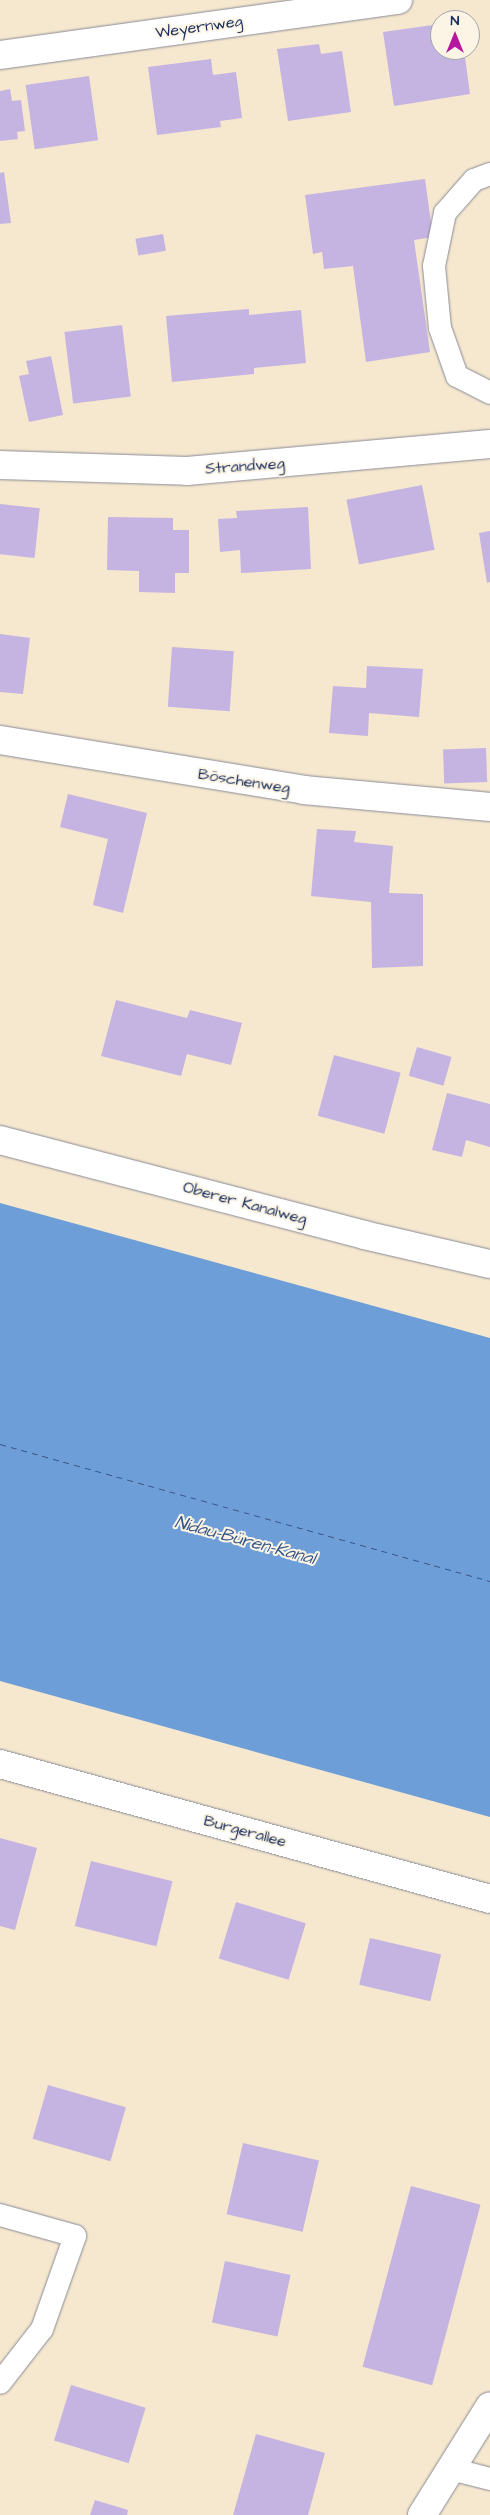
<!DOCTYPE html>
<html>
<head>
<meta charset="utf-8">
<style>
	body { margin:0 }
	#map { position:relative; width:490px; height:2515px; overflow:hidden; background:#f6e7cf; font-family:"Architects Daughter",sans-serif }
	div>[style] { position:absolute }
	.water>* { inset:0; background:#6d9ed7 }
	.ferry>* { height:1px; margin-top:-0.5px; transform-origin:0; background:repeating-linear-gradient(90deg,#385688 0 6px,transparent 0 11px) }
	.building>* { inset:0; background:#c5b4e1; transform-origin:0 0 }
	.roads { filter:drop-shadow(0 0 1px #888b96) drop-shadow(0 0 1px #888b96) }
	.lane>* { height:22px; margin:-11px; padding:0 11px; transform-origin:11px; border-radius:11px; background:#fff }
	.street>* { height:28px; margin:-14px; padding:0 14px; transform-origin:14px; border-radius:14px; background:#fff }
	span { translate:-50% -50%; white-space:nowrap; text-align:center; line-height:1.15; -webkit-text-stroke:4px #fcf5e5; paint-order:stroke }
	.street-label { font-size:16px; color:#1b2f5e }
	.water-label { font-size:18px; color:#385688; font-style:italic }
	.north { position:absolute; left:430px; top:10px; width:50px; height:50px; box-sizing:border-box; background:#fcf5e5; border:1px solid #a2a6af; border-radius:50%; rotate:0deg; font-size:14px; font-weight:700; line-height:20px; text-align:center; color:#1b2f5e }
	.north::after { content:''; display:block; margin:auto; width:18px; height:22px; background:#b5179e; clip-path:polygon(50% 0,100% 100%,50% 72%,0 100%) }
</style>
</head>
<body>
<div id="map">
	<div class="water">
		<i style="clip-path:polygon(0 1203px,490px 1338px,490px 1817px,0 1681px)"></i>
	</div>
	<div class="ferry">
		<i style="left:0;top:1444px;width:509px;rotate:15.62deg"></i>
	</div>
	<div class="building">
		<i style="clip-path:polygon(440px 24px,440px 50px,464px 50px,470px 94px,394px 106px,383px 32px)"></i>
		<i style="clip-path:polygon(319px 44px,321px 54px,342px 51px,351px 112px,288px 121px,277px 49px)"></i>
		<i style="clip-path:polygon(211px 59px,213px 75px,236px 72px,242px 118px,220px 121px,221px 127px,157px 135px,148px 67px)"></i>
		<i style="left:89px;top:76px;width:65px;height:64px;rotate:82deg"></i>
		<i style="clip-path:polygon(10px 89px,12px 101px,21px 100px,25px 131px,17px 132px,18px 139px,0 141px,0 91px)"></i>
		<i style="clip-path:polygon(4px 172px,11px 223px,0 224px,0 173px)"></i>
		<i style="clip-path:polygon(425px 179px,433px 237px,414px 240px,430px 352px,366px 362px,353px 266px,324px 269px,322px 252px,313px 254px,305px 195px)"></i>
		<i style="left:163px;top:234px;width:17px;height:28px;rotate:80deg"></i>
		<i style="clip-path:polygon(249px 309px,249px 315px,301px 310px,306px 363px,254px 368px,254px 374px,172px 382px,166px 316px)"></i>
		<i style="left:122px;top:325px;width:72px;height:58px;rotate:83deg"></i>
		<i style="clip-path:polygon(51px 356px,63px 415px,29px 422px,19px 376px,29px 374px,26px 361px)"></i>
		<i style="left:422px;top:485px;width:66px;height:77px;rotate:79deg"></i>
		<i style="left:0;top:504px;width:40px;height:50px;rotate:6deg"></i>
		<i style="clip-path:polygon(308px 507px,311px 569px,241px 573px,240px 550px,220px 552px,218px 519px,237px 518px,236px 511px)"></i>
		<i style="clip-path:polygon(108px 517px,173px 518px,173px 530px,189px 530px,189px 573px,175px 573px,175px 593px,139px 592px,139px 571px,107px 570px)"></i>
		<i style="clip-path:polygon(490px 531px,490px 582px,487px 583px,479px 533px)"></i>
		<i style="clip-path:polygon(0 634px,30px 638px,23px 694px,0 692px)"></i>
		<i style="left:172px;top:647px;width:62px;height:60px;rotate:4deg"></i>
		<i style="clip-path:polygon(367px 666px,423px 669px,419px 717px,369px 713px,368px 736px,329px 733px,333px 686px,366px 688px)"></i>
		<i style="left:486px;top:748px;width:34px;height:43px;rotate:88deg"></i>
		<i style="clip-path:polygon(68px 794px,147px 813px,123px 913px,93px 905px,108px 839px,60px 827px)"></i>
		<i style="clip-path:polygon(317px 829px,356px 831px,354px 842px,393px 846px,389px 893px,423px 894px,423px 966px,372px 968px,371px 902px,311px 896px)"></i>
		<i style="clip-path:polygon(116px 1000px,187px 1018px,190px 1010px,242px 1023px,231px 1065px,187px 1054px,181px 1076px,101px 1056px)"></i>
		<i style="left:417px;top:1047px;width:36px;height:30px;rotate:16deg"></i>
		<i style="left:334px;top:1055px;width:69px;height:63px;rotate:15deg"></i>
		<i style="clip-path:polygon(447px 1093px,490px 1104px,490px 1147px,466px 1140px,462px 1157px,432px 1150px)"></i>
		<i style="clip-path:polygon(0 1838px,37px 1848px,15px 1930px,0 1926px)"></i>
		<i style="left:91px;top:1861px;width:84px;height:67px;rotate:14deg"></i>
		<i style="left:236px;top:1902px;width:73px;height:59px;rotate:17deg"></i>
		<i style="left:370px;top:1938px;width:73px;height:48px;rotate:13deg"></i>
		<i style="left:48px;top:2085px;width:81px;height:56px;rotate:16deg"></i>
		<i style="left:243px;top:2143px;width:78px;height:73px;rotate:13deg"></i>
		<i style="left:411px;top:2186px;width:72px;height:187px;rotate:15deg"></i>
		<i style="left:225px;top:2261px;width:67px;height:63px;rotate:12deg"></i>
		<i style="left:71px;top:2385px;width:78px;height:58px;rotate:17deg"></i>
		<i style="clip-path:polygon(256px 2434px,325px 2453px,308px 2515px,233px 2515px)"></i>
		<i style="clip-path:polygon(95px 2500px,128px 2510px,127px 2515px,90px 2515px)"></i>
	</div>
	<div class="roads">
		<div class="lane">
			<i style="left:490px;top:174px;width:17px;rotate:159deg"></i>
			<i style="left:474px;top:180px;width:44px;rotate:131.3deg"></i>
			<i style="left:445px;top:213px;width:54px;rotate:101.7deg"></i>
			<i style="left:434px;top:266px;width:62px;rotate:84.5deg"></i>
			<i style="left:440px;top:328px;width:51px;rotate:70.5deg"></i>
			<i style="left:457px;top:376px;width:37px;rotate:27deg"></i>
			<i style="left:0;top:2215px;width:78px;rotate:15.6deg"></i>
			<i style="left:75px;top:2236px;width:99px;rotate:109.5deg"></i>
			<i style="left:42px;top:2329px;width:68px;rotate:127.9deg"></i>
			<i style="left:451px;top:2469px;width:40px;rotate:14.4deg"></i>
		</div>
		<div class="street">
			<i style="left:0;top:55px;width:402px;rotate:-7.9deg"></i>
			<i style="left:0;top:465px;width:187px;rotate:1.8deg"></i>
			<i style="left:187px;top:471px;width:304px;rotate:-5.1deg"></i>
			<i style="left:0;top:740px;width:308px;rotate:9.3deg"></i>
			<i style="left:304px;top:790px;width:187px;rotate:5.2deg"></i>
			<i style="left:0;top:1140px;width:376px;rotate:14.6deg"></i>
			<i style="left:364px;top:1235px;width:129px;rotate:13deg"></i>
			<i style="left:0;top:1764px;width:508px;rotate:15.4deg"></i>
			<i style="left:422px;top:2515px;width:128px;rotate:-58deg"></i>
		</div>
	</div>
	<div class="street-label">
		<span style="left:199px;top:27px;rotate:-8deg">Weyernweg</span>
		<span style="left:245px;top:466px;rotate:-4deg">Strandweg</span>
		<span style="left:244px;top:781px;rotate:9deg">Böschenweg</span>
		<span style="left:245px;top:1203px;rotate:15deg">Oberer Kanalweg</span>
		<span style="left:245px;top:1831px;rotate:15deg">Burgerallee</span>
	</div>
	<div class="water-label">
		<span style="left:245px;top:1541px;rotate:15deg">Nidau-Büren-Kanal</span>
	</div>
	<div class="north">N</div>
</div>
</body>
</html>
